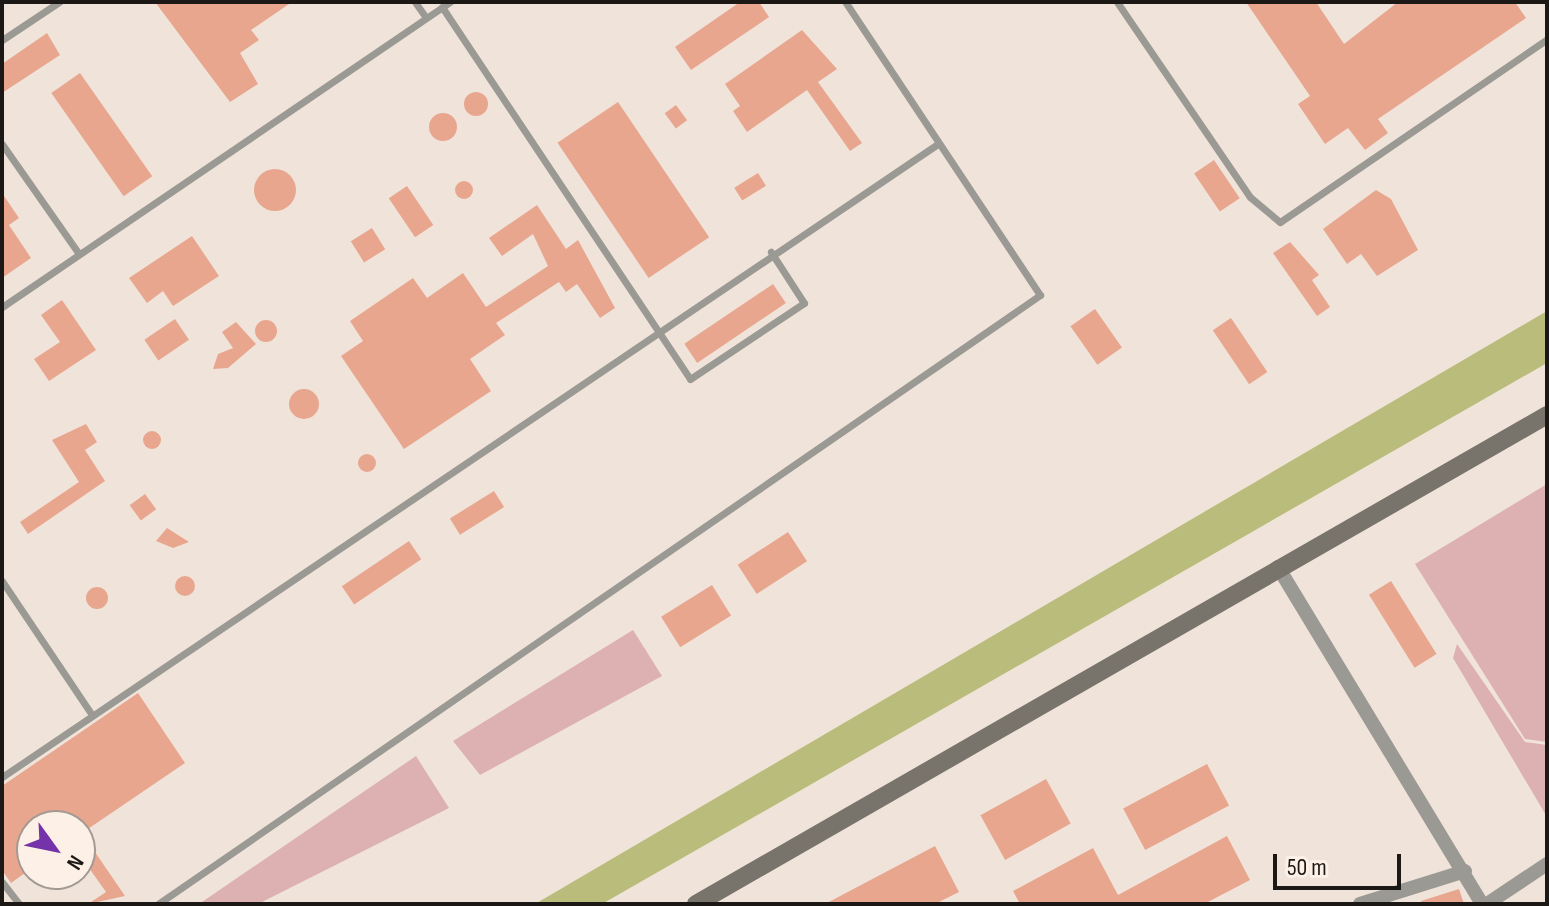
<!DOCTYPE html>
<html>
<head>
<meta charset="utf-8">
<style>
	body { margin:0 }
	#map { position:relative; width:1549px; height:906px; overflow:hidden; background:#f0e4da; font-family:"Sofia Sans Condensed",sans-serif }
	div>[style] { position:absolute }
	.green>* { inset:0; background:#ddb0b1 }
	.water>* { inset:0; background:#babc7b }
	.building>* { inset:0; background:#e8a68f; transform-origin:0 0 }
	.round { border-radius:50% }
	.lane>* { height:7px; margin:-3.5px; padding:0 3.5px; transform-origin:3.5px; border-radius:3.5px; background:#9b9994 }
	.street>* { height:14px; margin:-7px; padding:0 7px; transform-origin:7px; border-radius:7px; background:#9b9994 }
	.secondary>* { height:18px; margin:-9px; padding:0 9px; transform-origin:9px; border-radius:9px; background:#78746c }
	span { translate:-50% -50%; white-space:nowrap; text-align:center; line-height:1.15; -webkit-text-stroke:6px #fdf1e7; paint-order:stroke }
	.frame { position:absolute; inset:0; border:4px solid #1c1815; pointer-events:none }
	.north { position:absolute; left:16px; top:810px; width:80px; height:80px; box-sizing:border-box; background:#fdf1e7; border:2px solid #a39a93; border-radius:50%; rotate:123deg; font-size:22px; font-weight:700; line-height:32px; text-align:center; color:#1c1815 }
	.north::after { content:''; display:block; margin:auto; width:28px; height:36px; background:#7433a8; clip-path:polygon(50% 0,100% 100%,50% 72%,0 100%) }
	.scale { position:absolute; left:1273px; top:854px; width:128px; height:36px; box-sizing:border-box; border:4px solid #1c1815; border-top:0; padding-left:10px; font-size:24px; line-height:28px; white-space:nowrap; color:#1c1815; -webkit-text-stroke:6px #fdf1e7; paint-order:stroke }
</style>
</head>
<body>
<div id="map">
	<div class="green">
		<i style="clip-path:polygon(1547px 484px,1547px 742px,1525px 739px,1415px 564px)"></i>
		<i style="clip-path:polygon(633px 630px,662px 676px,480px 775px,453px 741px)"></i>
		<i style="clip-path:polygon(1457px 644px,1525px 742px,1547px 745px,1547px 817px,1453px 658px)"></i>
		<i style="clip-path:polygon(416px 756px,449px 808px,258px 904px,199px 904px)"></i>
	</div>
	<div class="water">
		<i style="clip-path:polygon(1547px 311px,1547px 363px,602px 904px,535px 904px)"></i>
	</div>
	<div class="building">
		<i style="clip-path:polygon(155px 2px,292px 2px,251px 30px,259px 40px,240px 53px,258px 84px,230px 102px)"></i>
		<i style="clip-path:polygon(740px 2px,759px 2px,769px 17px,691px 70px,675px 47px)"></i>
		<i style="clip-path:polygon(1246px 2px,1316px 2px,1344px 44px,1398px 2px,1515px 2px,1526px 18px,1378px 119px,1388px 133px,1365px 150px,1348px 128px,1325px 144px,1298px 104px,1310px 96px)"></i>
		<i style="clip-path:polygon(802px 30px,837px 69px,818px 82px,862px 143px,850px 151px,807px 90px,747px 132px,733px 111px,740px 106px,725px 84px)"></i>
		<i style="clip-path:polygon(47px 33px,60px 55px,2px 93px,2px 64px)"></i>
		<i style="left:80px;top:73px;width:126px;height:35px;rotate:55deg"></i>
		<i class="round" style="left:464px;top:92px;width:24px;height:24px"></i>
		<i style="left:618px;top:102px;width:163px;height:73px;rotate:56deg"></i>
		<i style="left:676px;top:105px;width:19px;height:14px;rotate:54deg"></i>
		<i class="round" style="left:429px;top:113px;width:28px;height:28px"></i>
		<i style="left:1214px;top:160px;width:46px;height:24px;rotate:56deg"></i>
		<i class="round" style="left:254px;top:169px;width:42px;height:42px"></i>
		<i style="left:758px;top:173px;width:15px;height:28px;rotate:58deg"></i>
		<i class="round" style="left:455px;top:181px;width:18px;height:18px"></i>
		<i style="left:407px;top:186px;width:47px;height:22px;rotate:56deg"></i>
		<i style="clip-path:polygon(1376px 190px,1391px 199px,1418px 250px,1377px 276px,1361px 254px,1347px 264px,1323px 229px)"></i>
		<i style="clip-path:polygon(2px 193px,19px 218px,9px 225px,31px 258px,2px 278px)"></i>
		<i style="clip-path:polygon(537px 205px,566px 249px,578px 240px,615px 308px,600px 318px,577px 284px,566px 292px,559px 282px,496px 323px,505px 335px,470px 359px,491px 391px,404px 449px,341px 356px,363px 341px,350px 321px,413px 278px,427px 298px,463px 273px,486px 307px,548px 266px,533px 234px,502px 256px,489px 238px)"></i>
		<i style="left:372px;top:228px;width:25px;height:25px;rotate:58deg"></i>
		<i style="clip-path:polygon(192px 236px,219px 276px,173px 306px,163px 291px,147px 303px,129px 278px)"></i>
		<i style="clip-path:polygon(1290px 242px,1319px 275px,1312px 280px,1330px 307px,1317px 316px,1273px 253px)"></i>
		<i style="left:773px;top:284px;width:23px;height:107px;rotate:56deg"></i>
		<i style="clip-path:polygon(62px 300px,96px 350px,49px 381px,34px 359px,60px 342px,41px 315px)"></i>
		<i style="left:1095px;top:309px;width:47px;height:30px;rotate:55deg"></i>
		<i style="left:1231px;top:318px;width:65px;height:22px;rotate:56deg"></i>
		<i style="left:175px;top:319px;width:25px;height:37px;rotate:56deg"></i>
		<i class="round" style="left:255px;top:320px;width:22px;height:22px"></i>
		<i style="clip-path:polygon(236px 322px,256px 344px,228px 368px,213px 369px,218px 354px,233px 348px,222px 332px)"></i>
		<i class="round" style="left:289px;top:389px;width:30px;height:30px"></i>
		<i style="clip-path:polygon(86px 424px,97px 442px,85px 450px,105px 481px,28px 534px,20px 522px,79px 482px,52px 440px)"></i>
		<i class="round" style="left:143px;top:431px;width:18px;height:18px"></i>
		<i class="round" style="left:358px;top:454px;width:18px;height:18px"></i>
		<i style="left:494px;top:491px;width:19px;height:52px;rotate:58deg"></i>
		<i style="left:145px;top:494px;width:19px;height:19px;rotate:54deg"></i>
		<i style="clip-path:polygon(167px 528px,189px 542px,173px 548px,156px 541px)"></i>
		<i style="left:788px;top:532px;width:35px;height:60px;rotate:57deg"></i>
		<i style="left:409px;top:541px;width:22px;height:81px;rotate:56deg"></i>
		<i class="round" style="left:175px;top:576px;width:20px;height:20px"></i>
		<i style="left:1391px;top:581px;width:86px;height:26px;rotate:58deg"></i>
		<i style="left:712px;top:585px;width:36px;height:60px;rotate:58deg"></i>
		<i class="round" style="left:86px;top:587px;width:22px;height:22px"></i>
		<i style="clip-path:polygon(138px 693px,185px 763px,82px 833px,125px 896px,88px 904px,106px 892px,89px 868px,80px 874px,80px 826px,32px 826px,32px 868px,11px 883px,2px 870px,2px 786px)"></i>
		<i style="left:1207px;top:764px;width:47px;height:95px;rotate:62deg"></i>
		<i style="left:1046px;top:779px;width:51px;height:75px;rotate:61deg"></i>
		<i style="clip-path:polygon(1227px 836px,1250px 880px,1204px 904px,1020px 904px,1013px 891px,1093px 848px,1118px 895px)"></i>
		<i style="clip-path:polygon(935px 846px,959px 892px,935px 904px,825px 904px)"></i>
		<i style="clip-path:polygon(1459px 889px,1464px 904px,1422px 904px,1421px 901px)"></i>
	</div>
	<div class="lane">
		<i style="left:415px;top:2px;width:19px;rotate:55deg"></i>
		<i style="left:1117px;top:2px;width:236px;rotate:55.7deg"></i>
		<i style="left:1250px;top:197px;width:39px;rotate:40deg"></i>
		<i style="left:1280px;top:222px;width:324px;rotate:-34.4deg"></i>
		<i style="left:442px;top:7px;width:447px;rotate:56.3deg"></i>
		<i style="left:690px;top:379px;width:137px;rotate:-33.7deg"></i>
		<i style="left:804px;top:303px;width:61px;rotate:-122.9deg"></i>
		<i style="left:2px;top:40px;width:69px;rotate:-33.7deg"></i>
		<i style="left:2px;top:144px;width:134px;rotate:55deg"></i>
		<i style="left:2px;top:307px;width:542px;rotate:-34.25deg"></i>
		<i style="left:2px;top:581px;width:161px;rotate:56.1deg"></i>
		<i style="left:2px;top:777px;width:1131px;rotate:-34.08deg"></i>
		<i style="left:2px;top:882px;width:28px;rotate:52deg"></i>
		<i style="left:158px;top:904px;width:1072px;rotate:-34.62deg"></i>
		<i style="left:1040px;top:295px;width:352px;rotate:-123.6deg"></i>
	</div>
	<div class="street">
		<i style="left:1278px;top:567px;width:394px;rotate:58.8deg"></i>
		<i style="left:1360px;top:904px;width:110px;rotate:-17.4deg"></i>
		<i style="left:1487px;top:904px;width:72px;rotate:-33.7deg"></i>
	</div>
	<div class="secondary">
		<i style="left:696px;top:904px;width:981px;rotate:-29.88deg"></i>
	</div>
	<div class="frame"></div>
	<div class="north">N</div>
	<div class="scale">50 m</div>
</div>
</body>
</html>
